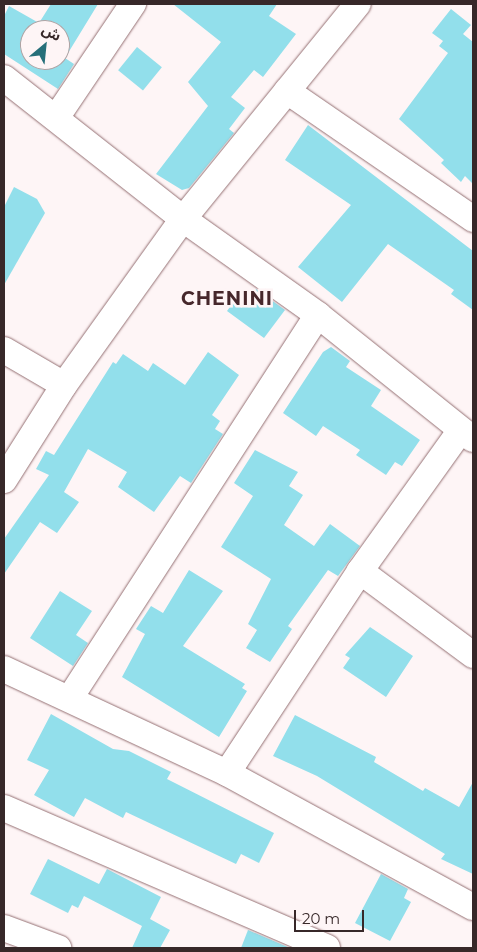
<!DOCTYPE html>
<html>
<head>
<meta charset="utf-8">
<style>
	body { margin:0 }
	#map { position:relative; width:477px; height:952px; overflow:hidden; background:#fef5f6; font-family:Montserrat,"Noto Sans Arabic",sans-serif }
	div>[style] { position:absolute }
	.building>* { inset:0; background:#92dfeb; transform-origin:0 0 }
	.roads { filter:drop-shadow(0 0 1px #957073) drop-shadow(0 0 1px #957073) }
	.street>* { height:26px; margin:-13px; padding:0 13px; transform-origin:13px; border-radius:13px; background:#fff }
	span { translate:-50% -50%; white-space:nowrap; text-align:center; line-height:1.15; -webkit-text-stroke:5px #fef5f6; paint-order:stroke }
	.district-label { font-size:19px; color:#46272b; font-weight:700; letter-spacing:1px }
	.frame { position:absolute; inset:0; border:5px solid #372829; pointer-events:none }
	.north { position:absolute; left:20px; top:20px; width:50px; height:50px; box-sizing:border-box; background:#fef5f6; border:1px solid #aea3a4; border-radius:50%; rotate:28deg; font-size:14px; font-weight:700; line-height:20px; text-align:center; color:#372829 }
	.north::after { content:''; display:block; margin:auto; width:18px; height:22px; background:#266f79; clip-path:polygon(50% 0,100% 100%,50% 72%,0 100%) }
	.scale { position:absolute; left:294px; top:910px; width:70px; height:22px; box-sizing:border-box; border:2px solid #372829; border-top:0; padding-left:6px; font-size:15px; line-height:18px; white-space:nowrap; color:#372829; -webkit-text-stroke:4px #fef5f6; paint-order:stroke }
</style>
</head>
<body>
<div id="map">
	<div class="building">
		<i style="clip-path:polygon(evenodd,51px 4px,98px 4px,65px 58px,74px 64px,58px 89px,4px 54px,4px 16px,9px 6px,39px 23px,51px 4px,30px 30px,60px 30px,60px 60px,30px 60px,30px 30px)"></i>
		<i style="clip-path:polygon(173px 4px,277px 4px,269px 16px,296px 34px,263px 77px,254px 70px,231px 97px,245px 108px,229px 129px,234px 133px,189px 188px,182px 190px,156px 174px,208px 106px,188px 82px,221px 42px)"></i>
		<i style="clip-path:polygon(451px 9px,471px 25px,463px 34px,473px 42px,473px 184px,465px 176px,461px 182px,441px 163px,444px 160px,399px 119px,448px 53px,439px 46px,443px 41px,432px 33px)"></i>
		<i style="left:137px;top:47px;width:32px;height:30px;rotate:39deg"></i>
		<i style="clip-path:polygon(308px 125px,473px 251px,473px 310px,451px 294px,454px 290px,388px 244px,342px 302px,298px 267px,351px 205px,285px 160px)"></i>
		<i style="clip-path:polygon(14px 187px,37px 199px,45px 213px,4px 285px,4px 207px)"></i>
		<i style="clip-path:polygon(256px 289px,285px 310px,264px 338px,227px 311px,238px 296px,247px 302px)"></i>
		<i style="clip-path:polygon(331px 347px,350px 361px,346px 367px,381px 390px,371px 406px,420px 440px,402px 466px,395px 462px,386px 475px,356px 455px,360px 450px,323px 426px,316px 436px,283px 413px,323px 352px)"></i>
		<i style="clip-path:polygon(208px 352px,239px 375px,212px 415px,220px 421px,215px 429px,223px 434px,191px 483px,180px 476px,154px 512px,118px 487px,127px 472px,88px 449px,64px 492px,79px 502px,57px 533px,40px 522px,4px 574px,4px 539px,49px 475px,36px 469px,46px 451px,54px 455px,113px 362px,116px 364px,123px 354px,148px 371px,153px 363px,185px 385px)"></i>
		<i style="clip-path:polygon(255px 450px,298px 472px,289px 486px,303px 495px,284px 525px,314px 546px,330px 524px,360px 546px,338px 576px,328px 570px,288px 626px,292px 629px,270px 662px,246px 648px,257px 630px,248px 624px,271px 579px,221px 547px,253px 496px,234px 483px)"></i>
		<i style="clip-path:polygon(189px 570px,223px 591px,183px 646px,245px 684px,242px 688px,247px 691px,219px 737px,122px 677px,145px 634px,136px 629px,151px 606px,163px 613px)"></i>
		<i style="clip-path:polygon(60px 591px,92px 611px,76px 635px,88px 643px,73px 666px,30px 638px)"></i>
		<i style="clip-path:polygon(370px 627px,413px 656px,386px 697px,343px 668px,350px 658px,345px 655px)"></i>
		<i style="clip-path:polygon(51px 714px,113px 749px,129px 751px,171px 772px,167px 779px,274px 833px,259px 863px,241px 854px,236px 864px,126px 812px,123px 818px,85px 798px,74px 817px,34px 795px,49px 770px,27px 760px)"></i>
		<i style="clip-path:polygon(295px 715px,376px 757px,374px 762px,423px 791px,425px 788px,459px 807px,473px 782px,473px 874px,441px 859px,445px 854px,317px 776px,273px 756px)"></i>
		<i style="clip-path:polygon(48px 859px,99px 884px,107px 869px,161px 897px,150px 919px,170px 930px,160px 948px,132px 948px,142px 926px,84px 896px,78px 908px,72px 905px,68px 913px,30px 894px)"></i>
		<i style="clip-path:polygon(381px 874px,408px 889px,404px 898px,411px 902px,390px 941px,355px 923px)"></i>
		<i style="clip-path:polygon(248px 930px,290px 948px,241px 948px)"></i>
	</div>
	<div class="roads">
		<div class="street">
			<i style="left:4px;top:78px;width:228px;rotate:38.2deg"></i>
			<i style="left:183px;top:219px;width:166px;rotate:35.4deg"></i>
			<i style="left:318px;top:315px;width:198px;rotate:38.7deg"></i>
			<i style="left:287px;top:91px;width:226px;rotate:34.5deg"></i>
			<i style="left:56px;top:118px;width:138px;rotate:-56deg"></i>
			<i style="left:4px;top:350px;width:69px;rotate:30.3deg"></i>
			<i style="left:4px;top:480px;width:112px;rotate:-57.7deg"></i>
			<i style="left:64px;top:385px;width:204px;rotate:-54.4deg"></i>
			<i style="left:183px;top:219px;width:277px;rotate:-50.9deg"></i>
			<i style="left:360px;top:571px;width:141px;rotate:36.6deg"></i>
			<i style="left:4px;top:669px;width:246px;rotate:25deg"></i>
			<i style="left:227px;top:773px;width:280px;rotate:28.6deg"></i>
			<i style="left:70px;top:698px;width:456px;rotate:-57.1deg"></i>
			<i style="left:227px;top:773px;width:242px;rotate:-56.6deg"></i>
			<i style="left:360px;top:571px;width:173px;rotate:-54.4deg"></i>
			<i style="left:4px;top:808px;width:352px;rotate:23.4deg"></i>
			<i style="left:4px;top:928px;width:58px;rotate:20.3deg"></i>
		</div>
	</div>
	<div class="district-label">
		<span style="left:227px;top:299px">CHENINI</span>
	</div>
	<div class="frame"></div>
	<div class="north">ش</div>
	<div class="scale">20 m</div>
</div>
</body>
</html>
